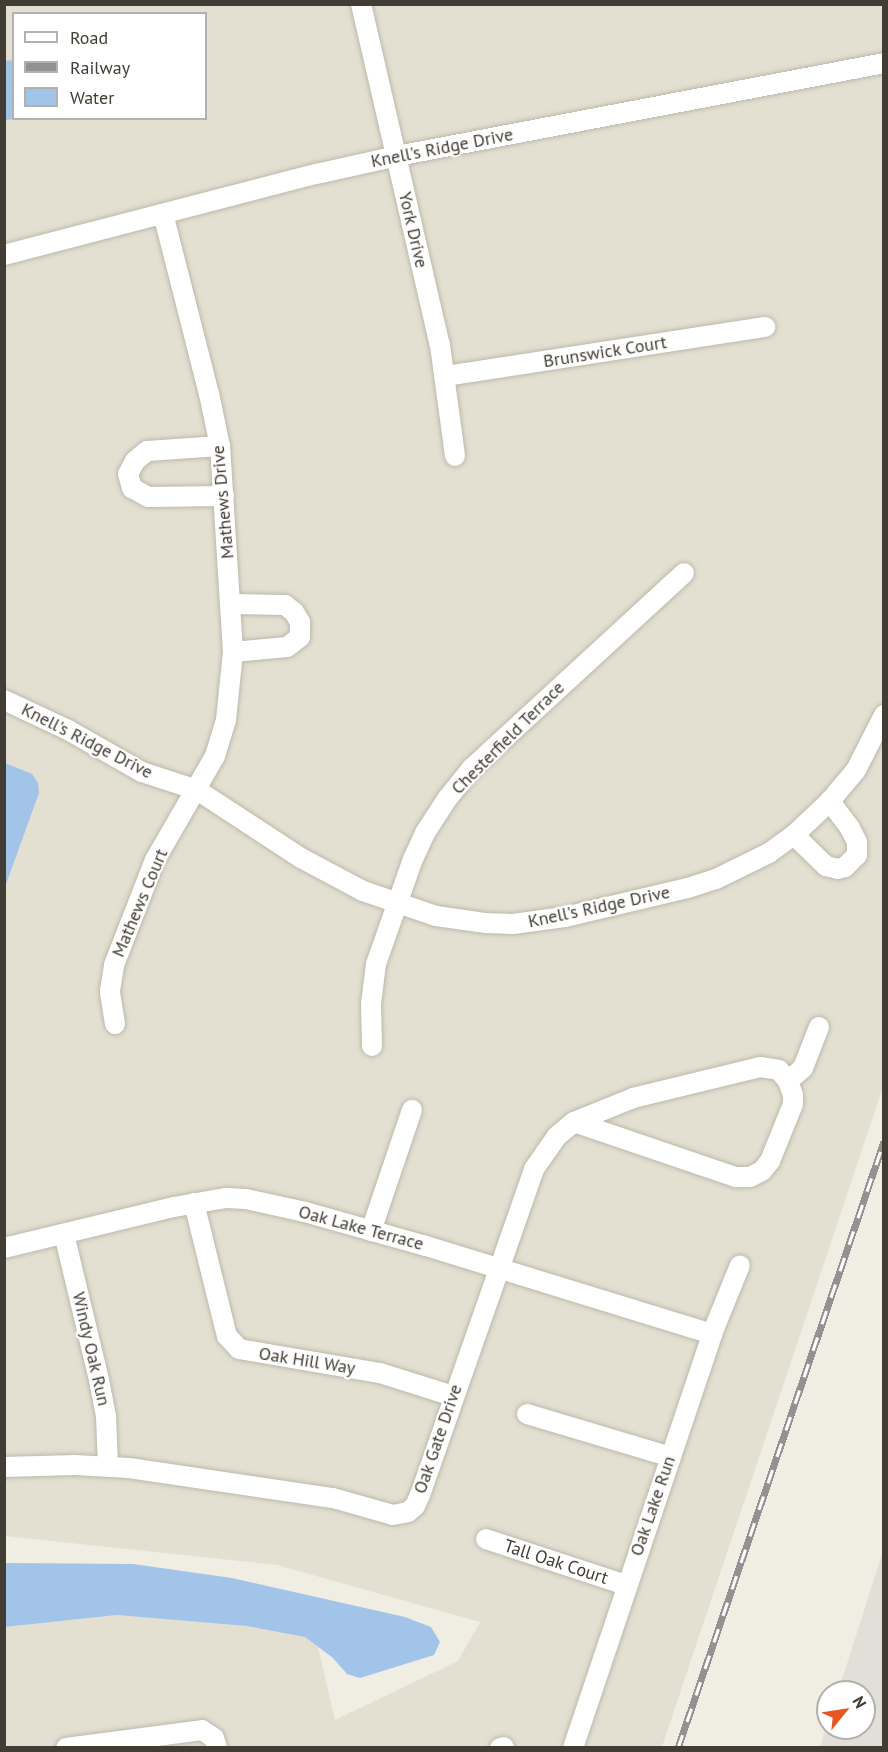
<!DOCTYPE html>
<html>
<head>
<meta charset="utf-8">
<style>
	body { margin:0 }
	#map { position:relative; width:888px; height:1752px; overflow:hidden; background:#f0ede3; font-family:"PT Sans",sans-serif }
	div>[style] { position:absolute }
	.residential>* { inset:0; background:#e3e0d2 }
	.industrial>* { inset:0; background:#e2dfd8 }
	.water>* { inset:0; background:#a3c4e9 }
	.roads { filter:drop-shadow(0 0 2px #bdb9aa) drop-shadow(0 0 2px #bdb9aa) }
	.minor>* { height:20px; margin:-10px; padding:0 10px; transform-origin:10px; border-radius:10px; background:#fff }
	.rail>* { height:7px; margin-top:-3.5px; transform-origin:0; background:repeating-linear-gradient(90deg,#fff 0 14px,#929292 0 28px); box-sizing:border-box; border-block:2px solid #929292 }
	span { translate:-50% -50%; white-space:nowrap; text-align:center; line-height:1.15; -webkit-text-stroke:4.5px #fff; paint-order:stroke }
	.street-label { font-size:18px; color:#413d34 }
	.frame { position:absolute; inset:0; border:6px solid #413d34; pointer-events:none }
	.legend { position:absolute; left:12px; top:12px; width:195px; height:108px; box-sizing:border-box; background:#fff; border:2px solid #b3b1ae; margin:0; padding:8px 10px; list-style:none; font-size:18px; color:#413d34 }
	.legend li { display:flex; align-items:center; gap:12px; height:30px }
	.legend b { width:30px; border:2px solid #b3b1ae }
	.north { position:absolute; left:816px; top:1680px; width:60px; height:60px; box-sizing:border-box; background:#fff; border:2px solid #b3b1ae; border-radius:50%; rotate:60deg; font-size:16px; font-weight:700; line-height:24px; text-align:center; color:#413d34 }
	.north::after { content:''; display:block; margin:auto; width:21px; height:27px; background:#e75723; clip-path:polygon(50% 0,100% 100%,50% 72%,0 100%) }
</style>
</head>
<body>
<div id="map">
	<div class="residential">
		<i style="clip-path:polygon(evenodd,5px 5px,883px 5px,883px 1087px,662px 1747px,5px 1747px,5px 1627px,117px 1615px,246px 1626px,305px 1637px,318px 1647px,335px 1720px,458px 1661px,480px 1622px,277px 1565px,5px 1536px,5px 5px,14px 14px,206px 14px,206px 118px,14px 118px,14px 14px)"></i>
	</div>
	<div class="industrial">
		<i style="clip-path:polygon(883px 1551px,883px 1747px,820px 1747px,828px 1722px,828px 1728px,864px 1728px,864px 1692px,838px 1692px)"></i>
	</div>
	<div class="water">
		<i style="clip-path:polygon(13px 60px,14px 118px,16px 119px,5px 120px,5px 61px)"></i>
		<i style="clip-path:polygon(5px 763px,32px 774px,38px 783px,39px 793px,5px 887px)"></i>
		<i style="clip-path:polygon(5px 1563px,133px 1564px,232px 1578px,405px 1617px,431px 1627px,440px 1642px,434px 1655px,360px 1678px,347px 1674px,333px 1658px,305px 1637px,246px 1626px,117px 1615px,5px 1627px)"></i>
	</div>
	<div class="roads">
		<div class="minor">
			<i style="left:361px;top:4px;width:350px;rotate:77deg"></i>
			<i style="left:440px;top:345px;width:112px;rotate:82.3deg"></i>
			<i style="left:4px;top:255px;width:322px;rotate:-14.6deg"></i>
			<i style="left:316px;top:174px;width:83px;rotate:-12.5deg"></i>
			<i style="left:397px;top:156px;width:496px;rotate:-10.8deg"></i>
			<i style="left:445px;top:376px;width:324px;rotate:-8.7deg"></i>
			<i style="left:220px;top:446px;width:73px;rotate:176.1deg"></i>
			<i style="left:147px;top:451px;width:16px;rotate:140deg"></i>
			<i style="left:135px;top:461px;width:15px;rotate:118deg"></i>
			<i style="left:128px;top:474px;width:15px;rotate:74deg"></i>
			<i style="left:132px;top:488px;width:18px;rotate:29deg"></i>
			<i style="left:148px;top:497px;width:76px;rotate:-0.8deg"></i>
			<i style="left:232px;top:604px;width:53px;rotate:1.1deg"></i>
			<i style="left:285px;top:605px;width:11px;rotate:38deg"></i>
			<i style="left:294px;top:612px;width:12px;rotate:59deg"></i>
			<i style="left:300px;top:622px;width:15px;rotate:90deg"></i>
			<i style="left:300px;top:637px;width:16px;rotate:142deg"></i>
			<i style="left:287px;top:647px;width:54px;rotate:174.7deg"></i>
			<i style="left:4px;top:700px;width:71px;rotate:25.1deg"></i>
			<i style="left:68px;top:730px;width:85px;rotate:29.6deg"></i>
			<i style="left:142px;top:772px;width:58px;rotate:18.1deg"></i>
			<i style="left:197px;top:790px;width:124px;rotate:33.2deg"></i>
			<i style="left:301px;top:858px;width:70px;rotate:28deg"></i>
			<i style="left:363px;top:891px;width:77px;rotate:18.9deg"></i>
			<i style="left:436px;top:916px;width:49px;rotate:8.1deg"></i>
			<i style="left:485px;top:923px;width:28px;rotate:2deg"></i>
			<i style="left:513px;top:924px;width:52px;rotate:-7.7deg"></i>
			<i style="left:565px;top:917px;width:126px;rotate:-13.3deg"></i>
			<i style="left:688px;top:888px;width:29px;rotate:-18deg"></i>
			<i style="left:716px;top:879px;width:59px;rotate:-26.1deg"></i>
			<i style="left:769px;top:853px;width:31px;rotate:-36deg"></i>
			<i style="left:794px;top:835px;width:50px;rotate:-43.4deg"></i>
			<i style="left:830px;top:801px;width:40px;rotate:-50deg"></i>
			<i style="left:856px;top:770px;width:62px;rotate:-63deg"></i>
			<i style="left:794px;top:835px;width:45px;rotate:44.1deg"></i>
			<i style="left:826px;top:866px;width:12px;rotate:14deg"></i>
			<i style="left:838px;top:869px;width:7px;rotate:-16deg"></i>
			<i style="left:845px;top:867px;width:17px;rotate:-45deg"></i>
			<i style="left:857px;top:855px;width:13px;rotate:-90deg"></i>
			<i style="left:857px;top:842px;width:16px;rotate:-117deg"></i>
			<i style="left:850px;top:828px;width:34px;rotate:-127deg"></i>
			<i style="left:115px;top:1024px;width:33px;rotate:-99deg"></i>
			<i style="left:110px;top:991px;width:26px;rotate:-81deg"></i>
			<i style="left:114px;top:965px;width:113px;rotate:-68.7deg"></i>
			<i style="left:155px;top:860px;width:120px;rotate:-60deg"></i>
			<i style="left:215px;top:756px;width:38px;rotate:-73deg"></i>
			<i style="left:226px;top:720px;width:68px;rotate:-84.1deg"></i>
			<i style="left:233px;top:652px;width:206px;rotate:-93.6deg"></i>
			<i style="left:220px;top:446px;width:53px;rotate:-101.9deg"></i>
			<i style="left:209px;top:394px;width:186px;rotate:-104.3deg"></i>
			<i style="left:372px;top:1046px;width:42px;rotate:-91.4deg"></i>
			<i style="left:371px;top:1004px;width:40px;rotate:-82.9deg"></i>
			<i style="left:376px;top:964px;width:111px;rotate:-70.6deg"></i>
			<i style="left:413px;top:859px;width:29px;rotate:-65deg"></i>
			<i style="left:425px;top:833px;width:40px;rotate:-57.1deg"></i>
			<i style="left:447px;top:799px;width:40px;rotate:-51deg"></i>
			<i style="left:472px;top:768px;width:288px;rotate:-42.6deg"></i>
			<i style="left:574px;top:1122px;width:171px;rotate:18.8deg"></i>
			<i style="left:736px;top:1177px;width:14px"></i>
			<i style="left:750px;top:1177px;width:13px;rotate:-27deg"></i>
			<i style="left:762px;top:1171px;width:13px;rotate:-51deg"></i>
			<i style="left:770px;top:1161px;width:61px;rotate:-68deg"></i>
			<i style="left:793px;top:1104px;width:9px;rotate:-90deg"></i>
			<i style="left:793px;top:1095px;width:15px;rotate:-110deg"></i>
			<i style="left:788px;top:1081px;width:20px;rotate:-41deg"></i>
			<i style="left:803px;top:1068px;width:44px;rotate:-68.7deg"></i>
			<i style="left:194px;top:1203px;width:137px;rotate:76.1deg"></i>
			<i style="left:227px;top:1336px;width:18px;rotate:47deg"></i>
			<i style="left:239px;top:1349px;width:143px;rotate:9.7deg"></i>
			<i style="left:380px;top:1373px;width:77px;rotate:17.5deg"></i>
			<i style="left:371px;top:1231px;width:128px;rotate:-71.3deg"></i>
			<i style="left:64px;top:1234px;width:150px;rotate:76.5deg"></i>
			<i style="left:99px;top:1380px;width:37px;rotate:79deg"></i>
			<i style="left:106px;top:1416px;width:50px;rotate:87.7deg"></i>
			<i style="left:4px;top:1248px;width:175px;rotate:-13.6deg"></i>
			<i style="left:174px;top:1207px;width:53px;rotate:-9.8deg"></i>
			<i style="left:226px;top:1198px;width:20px;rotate:3deg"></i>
			<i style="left:246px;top:1199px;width:60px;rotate:12.4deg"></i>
			<i style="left:305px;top:1212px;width:126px;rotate:15.7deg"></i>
			<i style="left:426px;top:1246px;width:299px;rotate:17.1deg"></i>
			<i style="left:527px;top:1414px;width:150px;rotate:16.6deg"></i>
			<i style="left:4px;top:1467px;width:71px;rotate:-1.6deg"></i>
			<i style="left:75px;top:1465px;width:54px;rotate:3.2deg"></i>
			<i style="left:129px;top:1468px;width:206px;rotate:8.4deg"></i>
			<i style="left:333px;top:1498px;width:62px;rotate:15.8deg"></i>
			<i style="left:393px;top:1515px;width:15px;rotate:-11deg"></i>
			<i style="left:408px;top:1512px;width:9px;rotate:-41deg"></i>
			<i style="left:415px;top:1506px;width:12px;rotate:-66deg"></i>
			<i style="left:420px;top:1495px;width:345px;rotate:-70.7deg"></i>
			<i style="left:534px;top:1169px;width:39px;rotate:-55deg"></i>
			<i style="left:556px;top:1137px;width:23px;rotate:-40deg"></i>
			<i style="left:574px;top:1122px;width:64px;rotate:-22.1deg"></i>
			<i style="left:633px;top:1098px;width:131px;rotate:-13.7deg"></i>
			<i style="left:760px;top:1067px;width:19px;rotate:9deg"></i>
			<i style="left:779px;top:1070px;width:14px;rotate:51deg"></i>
			<i style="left:486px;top:1539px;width:147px;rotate:18.2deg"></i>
			<i style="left:66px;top:1748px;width:137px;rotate:-7.5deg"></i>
			<i style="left:202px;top:1730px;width:14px;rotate:34deg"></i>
			<i style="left:214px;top:1738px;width:10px;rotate:73deg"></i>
			<i style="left:500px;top:1748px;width:4px;rotate:-14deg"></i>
			<i style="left:573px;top:1748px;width:437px;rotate:-71.4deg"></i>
			<i style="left:712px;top:1334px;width:74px;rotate:-67.9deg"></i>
		</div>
	</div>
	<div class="rail">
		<i style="left:678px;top:1748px;width:641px;rotate:-71.25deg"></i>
	</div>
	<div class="street-label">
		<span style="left:442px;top:148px;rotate:-11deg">Knell's Ridge Drive</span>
		<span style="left:413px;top:230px;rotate:77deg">York Drive</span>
		<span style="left:605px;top:352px;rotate:-9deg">Brunswick Court</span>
		<span style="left:223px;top:502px;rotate:-95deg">Mathews Drive</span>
		<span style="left:508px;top:738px;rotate:-45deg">Chesterfield Terrace</span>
		<span style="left:87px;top:741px;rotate:27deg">Knell's Ridge Drive</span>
		<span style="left:140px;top:903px;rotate:-67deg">Mathews Court</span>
		<span style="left:599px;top:907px;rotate:-12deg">Knell's Ridge Drive</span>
		<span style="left:361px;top:1228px;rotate:15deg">Oak Lake Terrace</span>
		<span style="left:91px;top:1349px;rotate:77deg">Windy Oak Run</span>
		<span style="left:307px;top:1361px;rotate:9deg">Oak Hill Way</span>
		<span style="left:438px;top:1439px;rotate:-71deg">Oak Gate Drive</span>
		<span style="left:653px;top:1506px;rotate:-71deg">Oak Lake Run</span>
		<span style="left:556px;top:1562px;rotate:18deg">Tall Oak Court</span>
	</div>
	<div class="frame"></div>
	<ul class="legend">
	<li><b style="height:8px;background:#fff"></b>Road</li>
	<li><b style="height:8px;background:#929292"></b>Railway</li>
	<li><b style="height:16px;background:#a3c4e9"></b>Water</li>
	</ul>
	<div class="north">N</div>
</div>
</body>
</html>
